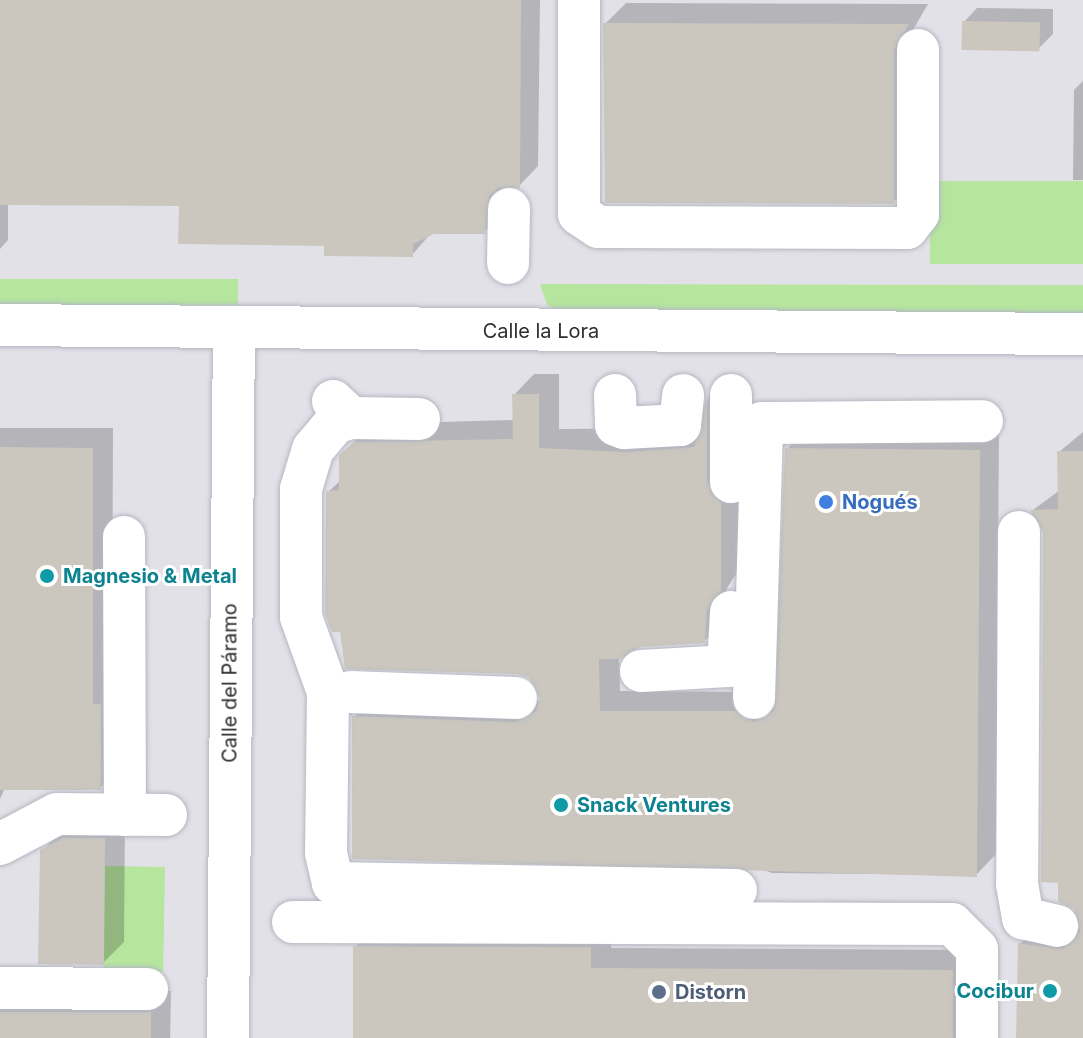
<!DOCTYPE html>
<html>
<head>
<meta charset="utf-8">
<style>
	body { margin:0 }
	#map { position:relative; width:1083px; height:1038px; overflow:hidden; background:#efe9e1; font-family:Inter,sans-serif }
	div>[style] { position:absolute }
	.industrial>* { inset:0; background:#e3e1e8; transform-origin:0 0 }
	.green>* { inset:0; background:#b6e59e; transform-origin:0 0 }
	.shadow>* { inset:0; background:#0003; transform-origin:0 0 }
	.building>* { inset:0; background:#cbc7bf; transform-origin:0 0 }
	.roads { filter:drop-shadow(0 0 2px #b4b7c1) drop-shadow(0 0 2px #b4b7c1) }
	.minor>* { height:42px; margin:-21px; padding:0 21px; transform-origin:21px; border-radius:21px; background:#fff }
	.dots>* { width:22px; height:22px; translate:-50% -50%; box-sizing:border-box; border:4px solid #fff; border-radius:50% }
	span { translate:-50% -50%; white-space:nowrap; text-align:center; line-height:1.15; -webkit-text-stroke:6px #fff; paint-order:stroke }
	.street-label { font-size:20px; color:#2e2e2e }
	.shop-label { font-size:20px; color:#366cbe; font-weight:700 }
	.left { translate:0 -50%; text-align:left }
	.culture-label { font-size:20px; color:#0d838f; font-weight:700 }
	.right { translate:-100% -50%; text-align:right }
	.service-label { font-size:20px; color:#4e5e75; font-weight:700 }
</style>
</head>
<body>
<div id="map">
	<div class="industrial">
		<i style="left:0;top:0;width:1083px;height:1038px"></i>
	</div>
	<div class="green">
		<i style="left:930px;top:181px;width:153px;height:83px"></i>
		<i style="left:0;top:279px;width:238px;height:26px"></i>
		<i style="clip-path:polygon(540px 284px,1083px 285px,1083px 314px,560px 311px,547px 305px)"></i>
		<i style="left:105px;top:866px;width:60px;height:105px;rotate:1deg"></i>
	</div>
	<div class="shadow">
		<i style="clip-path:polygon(0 0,540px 0,538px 166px,519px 186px,507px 186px,504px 212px,484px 232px,432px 232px,412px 255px,326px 244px,181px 204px,8px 203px,8px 240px,0 249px)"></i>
		<i style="clip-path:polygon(626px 3px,928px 4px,914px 28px,914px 181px,893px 202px,605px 24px)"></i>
		<i style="clip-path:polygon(977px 8px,1053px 9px,1053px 34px,1039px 48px,964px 22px)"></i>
		<i style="clip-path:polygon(1083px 81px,1083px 180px,1073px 180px,1074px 90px)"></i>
		<i style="clip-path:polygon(534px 374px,559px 374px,559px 429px,701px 428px,709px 396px,727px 378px,740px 482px,740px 568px,727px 588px,725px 621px,704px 641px,639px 645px,619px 657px,620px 691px,756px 692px,776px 703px,787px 449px,808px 428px,999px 430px,996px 854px,976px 875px,772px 873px,354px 717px,374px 697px,541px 701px,531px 677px,517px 672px,327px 493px,341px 480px,341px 456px,371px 424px,514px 420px,514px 395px)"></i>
		<i style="clip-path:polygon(0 428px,113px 428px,112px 685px,120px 768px,100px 788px,5px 788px,0 799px)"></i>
		<i style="clip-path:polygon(1083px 432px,1083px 1038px,1019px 1038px,1020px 944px,1040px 924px,1082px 929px,1045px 532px,1033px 510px,1060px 490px,1059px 452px)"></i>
		<i style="clip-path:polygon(125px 819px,124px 942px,103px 963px,42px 851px,63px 830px)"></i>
		<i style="clip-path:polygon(376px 926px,611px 927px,611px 948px,973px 950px,984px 1038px,355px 1038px,355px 947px)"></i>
		<i style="left:0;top:988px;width:171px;height:50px;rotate:1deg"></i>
	</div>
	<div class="building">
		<i style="clip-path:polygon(0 0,521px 0,520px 188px,498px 188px,489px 196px,485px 234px,434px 234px,413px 244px,413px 257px,324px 256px,324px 246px,178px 244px,179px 206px,0 205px)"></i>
		<i style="left:962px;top:21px;width:78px;height:29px;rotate:1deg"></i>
		<i style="clip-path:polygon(603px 23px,909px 24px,894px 50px,894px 204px,605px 203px)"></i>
		<i style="clip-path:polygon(512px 394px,539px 394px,539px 448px,625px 452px,694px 447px,707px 395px,707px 482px,721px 503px,721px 591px,707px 610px,705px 643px,640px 647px,621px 659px,599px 659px,600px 711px,735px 711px,754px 722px,774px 711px,785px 448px,980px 450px,977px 877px,352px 859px,352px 716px,516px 722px,536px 711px,540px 698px,529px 678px,517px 674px,345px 669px,340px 632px,332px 632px,325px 613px,326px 491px,339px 490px,339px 455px,354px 442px,513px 439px)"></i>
		<i style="clip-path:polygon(0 447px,93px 448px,93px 704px,101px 704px,101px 790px,0 790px)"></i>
		<i style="clip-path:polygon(1057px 451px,1083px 451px,1083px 1038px,1016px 1038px,1018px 943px,1063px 949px,1080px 931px,1074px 909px,1058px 902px,1058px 883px,1041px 882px,1043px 532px,1030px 510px,1058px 509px)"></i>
		<i style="clip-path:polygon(63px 838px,105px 838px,104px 965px,38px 964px,40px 850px)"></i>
		<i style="clip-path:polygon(353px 946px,591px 947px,591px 968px,953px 970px,953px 1038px,353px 1038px)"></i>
		<i style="left:0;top:1012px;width:151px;height:26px"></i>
	</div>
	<div class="roads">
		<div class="minor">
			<i style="left:579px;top:0;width:214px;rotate:90deg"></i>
			<i style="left:579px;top:214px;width:23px;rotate:34deg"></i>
			<i style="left:598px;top:227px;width:309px;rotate:0.2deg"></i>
			<i style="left:907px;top:228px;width:18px;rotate:-52deg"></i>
			<i style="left:918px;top:214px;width:164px;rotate:-90deg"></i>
			<i style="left:508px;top:263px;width:54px;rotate:-88.9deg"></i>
			<i style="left:0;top:325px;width:1083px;rotate:0.48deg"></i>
			<i style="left:615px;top:395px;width:30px;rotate:88deg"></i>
			<i style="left:616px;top:425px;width:9px;rotate:21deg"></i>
			<i style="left:624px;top:428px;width:56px;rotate:-3.1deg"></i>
			<i style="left:680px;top:425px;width:30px;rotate:-84deg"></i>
			<i style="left:333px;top:401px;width:25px;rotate:43deg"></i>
			<i style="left:351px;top:418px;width:68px;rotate:0.8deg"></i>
			<i style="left:351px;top:418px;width:17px;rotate:163deg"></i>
			<i style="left:335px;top:423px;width:34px;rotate:130deg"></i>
			<i style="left:313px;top:449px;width:42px;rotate:106.7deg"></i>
			<i style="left:301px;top:489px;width:128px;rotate:90deg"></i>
			<i style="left:301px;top:617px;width:80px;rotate:70.2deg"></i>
			<i style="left:328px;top:692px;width:161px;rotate:90.7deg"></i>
			<i style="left:326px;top:853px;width:31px;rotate:77deg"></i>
			<i style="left:333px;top:883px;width:403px;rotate:1deg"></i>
			<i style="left:731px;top:482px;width:87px;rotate:-90deg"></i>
			<i style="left:1019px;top:532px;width:352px;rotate:90.3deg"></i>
			<i style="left:1017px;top:884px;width:35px;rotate:80deg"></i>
			<i style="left:1023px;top:918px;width:35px;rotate:13deg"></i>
			<i style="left:124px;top:537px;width:278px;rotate:89.8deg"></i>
			<i style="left:641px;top:671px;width:87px;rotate:-3.3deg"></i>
			<i style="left:728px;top:666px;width:54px;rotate:-86.8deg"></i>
			<i style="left:350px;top:692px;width:166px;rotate:2.1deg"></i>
			<i style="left:754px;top:698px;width:275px;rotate:-88.3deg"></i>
			<i style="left:762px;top:423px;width:220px;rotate:-0.5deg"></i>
			<i style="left:0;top:844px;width:64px;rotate:-27.8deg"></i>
			<i style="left:57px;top:814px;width:109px;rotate:0.5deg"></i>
			<i style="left:293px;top:922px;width:659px;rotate:0.17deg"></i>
			<i style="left:952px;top:924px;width:35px;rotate:45deg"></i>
			<i style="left:977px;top:949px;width:89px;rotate:90deg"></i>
			<i style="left:0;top:988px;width:147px;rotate:0.4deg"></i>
			<i style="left:228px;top:1038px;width:709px;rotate:-89.52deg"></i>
		</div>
	</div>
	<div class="dots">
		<i style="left:826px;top:502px;background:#3f7fe0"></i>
		<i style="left:47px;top:576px;background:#0f9aa8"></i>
		<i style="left:561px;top:805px;background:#0f9aa8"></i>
		<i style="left:1050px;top:991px;background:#0f9aa8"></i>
		<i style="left:659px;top:992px;background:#5c6f8a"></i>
	</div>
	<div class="street-label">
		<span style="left:541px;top:331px">Calle la Lora</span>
		<span style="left:230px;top:683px;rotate:-90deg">Calle del Páramo</span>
	</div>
	<div class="shop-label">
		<span class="left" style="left:842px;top:502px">Nogués</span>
	</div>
	<div class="culture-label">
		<span class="left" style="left:63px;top:576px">Magnesio &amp; Metal</span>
		<span class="left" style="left:577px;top:805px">Snack Ventures</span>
		<span class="right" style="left:1034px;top:991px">Cocibur</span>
	</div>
	<div class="service-label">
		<span class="left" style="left:675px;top:992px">Distorn</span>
	</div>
</div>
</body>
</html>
